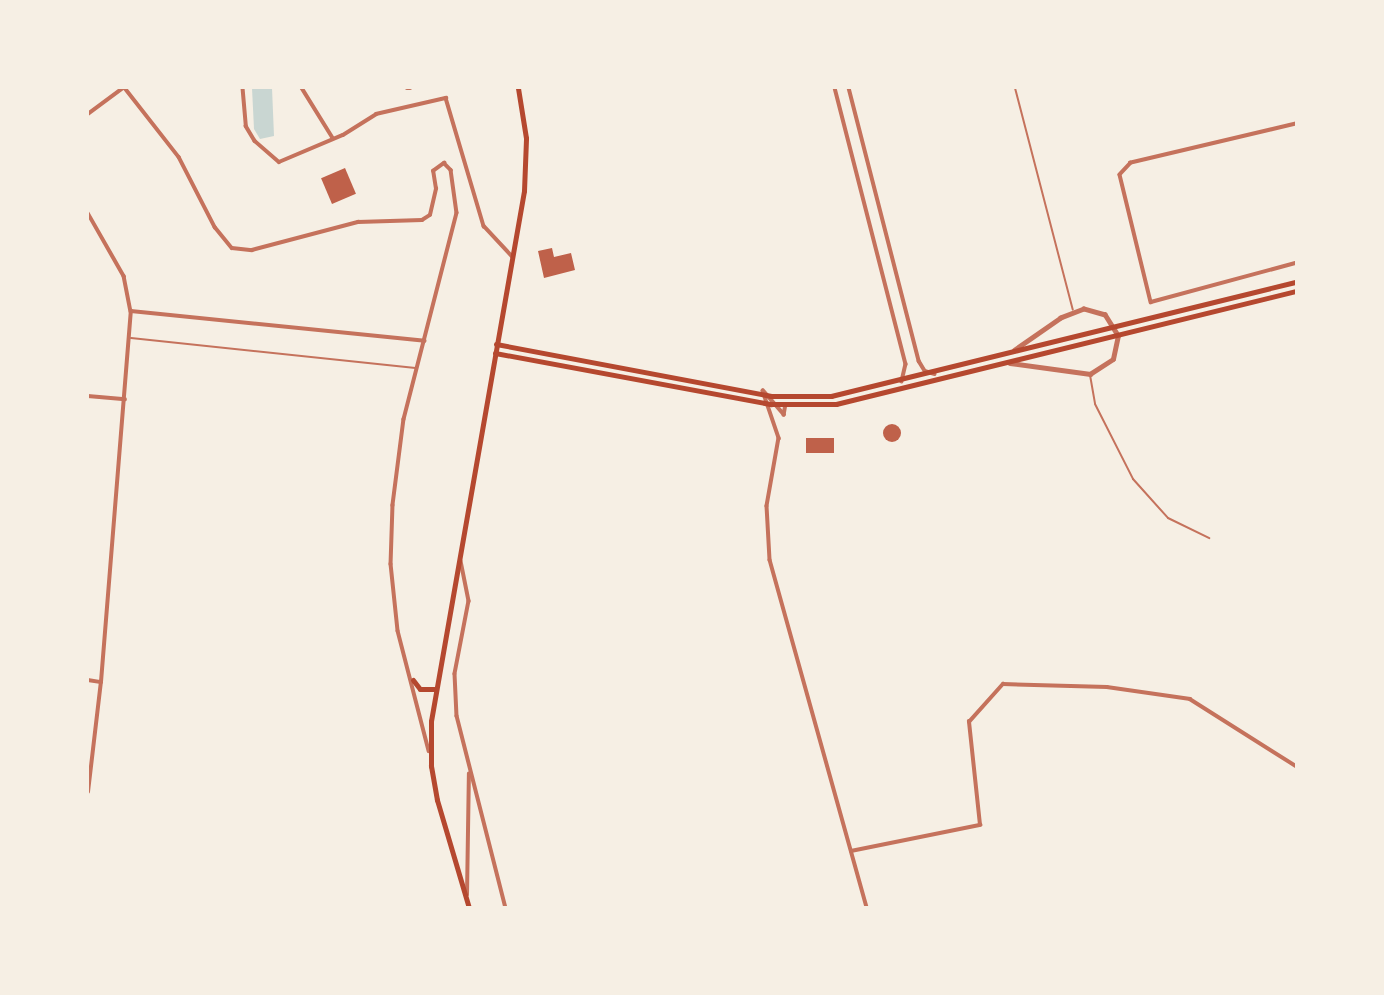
<!DOCTYPE html>
<html>
<head>
<meta charset="utf-8">
<style>
	body { margin:0 }
	#map { position:relative; width:1384px; height:995px; overflow:hidden; background:#f6efe4; font-family:"Alegreya Sans",sans-serif }
	div>[style] { position:absolute }
	.water>* { inset:0; background:#c9d6d2 }
	.building>* { inset:0; background:#bf614a; transform-origin:0 0 }
	.round { border-radius:50% }
	.service>* { height:2px; margin:-1px; padding:0 1px; transform-origin:1px; border-radius:1px; background:#c5725c }
	.minor>* { height:3.5px; margin:-1.75px; padding:0 1.75px; transform-origin:1.75px; border-radius:1.75px; background:#c5725c }
	.tertiary>* { height:4.5px; margin:-2.25px; padding:0 2.25px; transform-origin:2.25px; border-radius:2.25px; background:#c5725c }
	.secondary>* { height:5px; margin:-2.5px; padding:0 2.5px; transform-origin:2.5px; border-radius:2.5px; background:#b5482f }
	span { translate:-50% -50%; white-space:nowrap; text-align:center; line-height:1.15; -webkit-text-stroke:7px #f6efe4; paint-order:stroke }
	.frame { position:absolute; inset:0; border:89px solid #f6efe4; pointer-events:none }
</style>
</head>
<body>
<div id="map">
	<div class="water">
		<i style="clip-path:polygon(252px 88px,272px 88px,274px 136px,260px 139px,254px 129px)"></i>
	</div>
	<div class="building">
		<i style="left:345px;top:168px;width:28px;height:26px;rotate:67deg"></i>
		<i style="clip-path:polygon(552px 248px,554px 257px,571px 253px,575px 270px,544px 278px,538px 251px)"></i>
		<i class="round" style="left:883px;top:424px;width:18px;height:18px"></i>
		<i style="left:834px;top:438px;width:15px;height:28px;rotate:90deg"></i>
	</div>
	<div class="service">
		<i style="left:1015px;top:88px;width:229px;rotate:75.4deg"></i>
		<i style="left:131px;top:338px;width:286px;rotate:6deg"></i>
		<i style="left:1090px;top:375px;width:29px;rotate:80deg"></i>
		<i style="left:1095px;top:404px;width:84px;rotate:63.1deg"></i>
		<i style="left:1133px;top:479px;width:52px;rotate:48.1deg"></i>
		<i style="left:1168px;top:518px;width:46px;rotate:26deg"></i>
	</div>
	<div class="minor">
		<i style="left:125px;top:88px;width:88px;rotate:52deg"></i>
		<i style="left:179px;top:157px;width:79px;rotate:62.8deg"></i>
		<i style="left:215px;top:227px;width:27px;rotate:51deg"></i>
		<i style="left:232px;top:248px;width:20px;rotate:6deg"></i>
		<i style="left:252px;top:250px;width:110px;rotate:-14.8deg"></i>
		<i style="left:358px;top:222px;width:64px;rotate:-1.8deg"></i>
		<i style="left:422px;top:220px;width:9px;rotate:-32deg"></i>
		<i style="left:430px;top:215px;width:27px;rotate:-77deg"></i>
		<i style="left:436px;top:189px;width:18px;rotate:-99deg"></i>
		<i style="left:433px;top:171px;width:14px;rotate:-36deg"></i>
		<i style="left:444px;top:163px;width:10px;rotate:45deg"></i>
		<i style="left:451px;top:170px;width:43px;rotate:82.1deg"></i>
		<i style="left:457px;top:213px;width:213px;rotate:104.4deg"></i>
		<i style="left:404px;top:419px;width:87px;rotate:97.3deg"></i>
		<i style="left:393px;top:505px;width:59px;rotate:91.9deg"></i>
		<i style="left:391px;top:564px;width:67px;rotate:84deg"></i>
		<i style="left:398px;top:631px;width:124px;rotate:75.5deg"></i>
		<i style="left:243px;top:88px;width:38px;rotate:85deg"></i>
		<i style="left:246px;top:126px;width:17px;rotate:59deg"></i>
		<i style="left:255px;top:141px;width:32px;rotate:41deg"></i>
		<i style="left:279px;top:162px;width:69px;rotate:-22.9deg"></i>
		<i style="left:343px;top:135px;width:39px;rotate:-32deg"></i>
		<i style="left:376px;top:114px;width:72px;rotate:-12.9deg"></i>
		<i style="left:446px;top:98px;width:134px;rotate:73.5deg"></i>
		<i style="left:484px;top:226px;width:41px;rotate:47deg"></i>
		<i style="left:302px;top:88px;width:59px;rotate:58.2deg"></i>
		<i style="left:407px;top:88px;width:3px"></i>
		<i style="left:835px;top:88px;width:285px;rotate:75.6deg"></i>
		<i style="left:906px;top:364px;width:18px;rotate:103deg"></i>
		<i style="left:849px;top:88px;width:282px;rotate:75.6deg"></i>
		<i style="left:919px;top:361px;width:12px;rotate:59deg"></i>
		<i style="left:925px;top:371px;width:10px;rotate:17deg"></i>
		<i style="left:88px;top:114px;width:44px;rotate:-36.6deg"></i>
		<i style="left:1296px;top:124px;width:170px;rotate:166.7deg"></i>
		<i style="left:1131px;top:163px;width:16px;rotate:133deg"></i>
		<i style="left:1120px;top:175px;width:131px;rotate:76.3deg"></i>
		<i style="left:1151px;top:302px;width:150px;rotate:-15.1deg"></i>
		<i style="left:88px;top:213px;width:73px;rotate:60.3deg"></i>
		<i style="left:124px;top:276px;width:36px;rotate:79deg"></i>
		<i style="left:88px;top:396px;width:37px;rotate:5deg"></i>
		<i style="left:786px;top:404px;width:11px;rotate:100deg"></i>
		<i style="left:784px;top:415px;width:32px;rotate:-131deg"></i>
		<i style="left:763px;top:391px;width:50px;rotate:71.2deg"></i>
		<i style="left:779px;top:438px;width:69px;rotate:100deg"></i>
		<i style="left:767px;top:506px;width:54px;rotate:86.8deg"></i>
		<i style="left:770px;top:560px;width:361px;rotate:74.4deg"></i>
		<i style="left:461px;top:561px;width:41px;rotate:78.7deg"></i>
		<i style="left:469px;top:601px;width:74px;rotate:100.9deg"></i>
		<i style="left:455px;top:674px;width:42px;rotate:87.3deg"></i>
		<i style="left:457px;top:716px;width:198px;rotate:75.7deg"></i>
		<i style="left:88px;top:680px;width:13px;rotate:9deg"></i>
		<i style="left:88px;top:792px;width:111px;rotate:-83.3deg"></i>
		<i style="left:101px;top:682px;width:372px;rotate:-85.4deg"></i>
		<i style="left:131px;top:311px;width:295px;rotate:5.8deg"></i>
		<i style="left:851px;top:851px;width:132px;rotate:-11.4deg"></i>
		<i style="left:980px;top:825px;width:104px;rotate:-96.1deg"></i>
		<i style="left:969px;top:722px;width:51px;rotate:-48.2deg"></i>
		<i style="left:1003px;top:684px;width:104px;rotate:1.7deg"></i>
		<i style="left:1107px;top:687px;width:84px;rotate:8.2deg"></i>
		<i style="left:1190px;top:699px;width:125px;rotate:32.3deg"></i>
		<i style="left:467px;top:895px;width:121px;rotate:-89.1deg"></i>
	</div>
	<div class="tertiary">
		<i style="left:1010px;top:363px;width:81px;rotate:7.8deg"></i>
		<i style="left:1090px;top:374px;width:27px;rotate:-33deg"></i>
		<i style="left:1113px;top:359px;width:24px;rotate:-78deg"></i>
		<i style="left:1118px;top:336px;width:25px;rotate:-122deg"></i>
		<i style="left:1105px;top:315px;width:22px;rotate:-164deg"></i>
		<i style="left:1084px;top:309px;width:25px;rotate:159deg"></i>
		<i style="left:1061px;top:318px;width:56px;rotate:145.2deg"></i>
	</div>
	<div class="secondary">
		<i style="left:496px;top:344px;width:280px;rotate:10.7deg"></i>
		<i style="left:771px;top:396px;width:60px"></i>
		<i style="left:831px;top:396px;width:479px;rotate:-13.8deg"></i>
		<i style="left:495px;top:353px;width:281px;rotate:10.5deg"></i>
		<i style="left:771px;top:404px;width:65px"></i>
		<i style="left:836px;top:404px;width:474px;rotate:-13.8deg"></i>
		<i style="left:413px;top:680px;width:11px;rotate:52deg"></i>
		<i style="left:420px;top:689px;width:14px"></i>
		<i style="left:469px;top:908px;width:113px;rotate:-106.5deg"></i>
		<i style="left:437px;top:800px;width:35px;rotate:-100deg"></i>
		<i style="left:431px;top:766px;width:45px;rotate:-90deg"></i>
		<i style="left:431px;top:721px;width:538px;rotate:-80.05deg"></i>
		<i style="left:524px;top:191px;width:53px;rotate:-87.8deg"></i>
		<i style="left:526px;top:138px;width:51px;rotate:-99.1deg"></i>
	</div>
	<div class="frame"></div>
</div>
</body>
</html>
